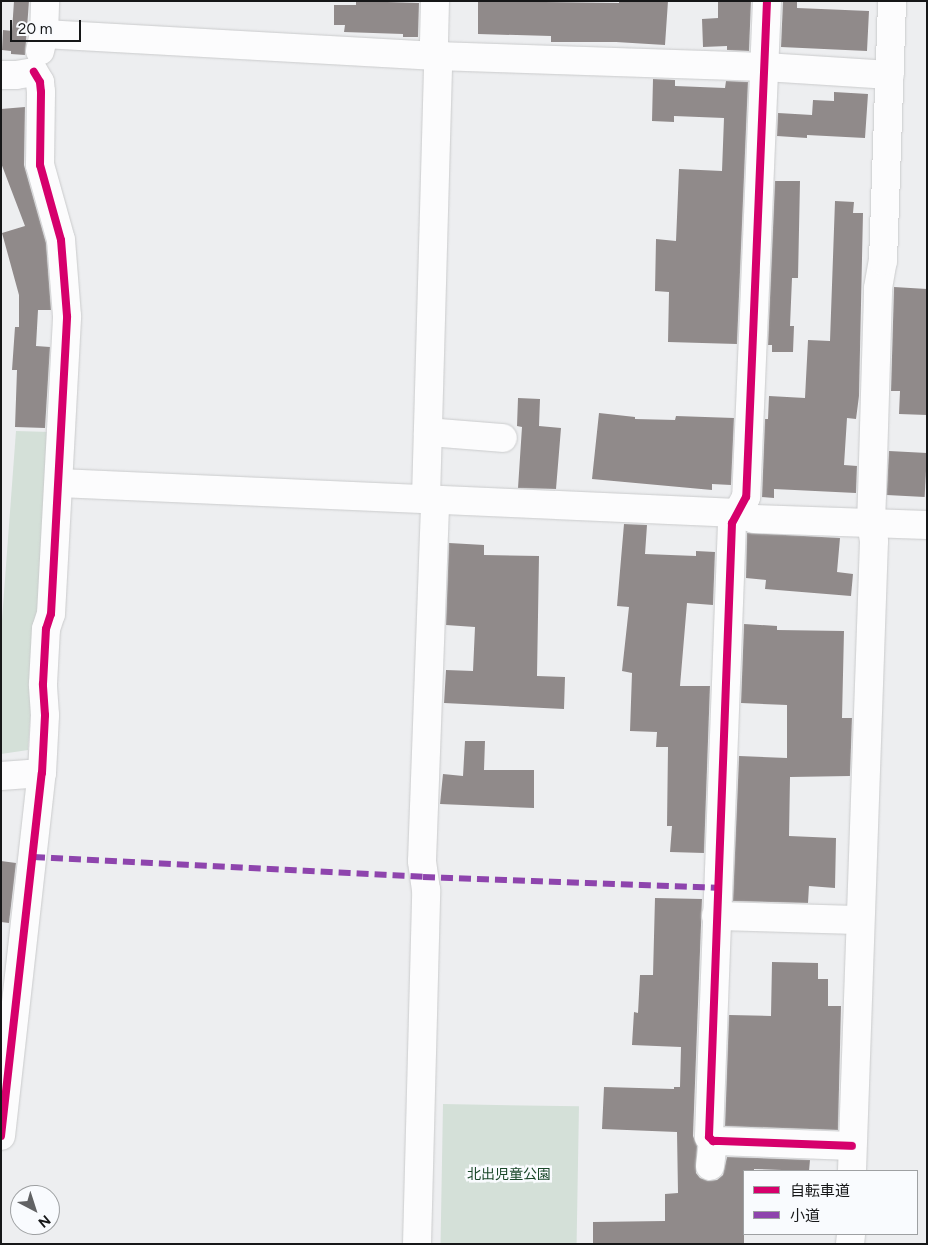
<!DOCTYPE html>
<html>
<head>
<meta charset="utf-8">
<style>
	body { margin:0 }
	#map { position:relative; width:928px; height:1245px; overflow:hidden; background:#edeef0; font-family:Figtree,"Noto Sans JP",sans-serif }
	div>[style] { position:absolute }
	.green>* { inset:0; background:#d4e0d8; transform-origin:0 0 }
	.building>* { inset:0; background:#908a8a; transform-origin:0 0 }
	.roads { filter:drop-shadow(0 0 1px #cacbcc) drop-shadow(0 0 1px #cacbcc) }
	.minor>* { height:28px; margin:-14px; padding:0 14px; transform-origin:14px; border-radius:14px; background:#fcfcfd }
	.quiet>* { height:6px; margin-top:-3px; transform-origin:0; background:repeating-linear-gradient(90deg,#8e44ad 0 12px,transparent 0 18px) }
	.cycleway>* { height:8px; margin:-4px; padding:0 4px; transform-origin:4px; border-radius:4px; background:#d6006c }
	span { translate:-50% -50%; white-space:nowrap; text-align:center; line-height:1.15; -webkit-text-stroke:5px #f9fbfe; paint-order:stroke }
	.park-label { font-size:14px; color:#194728 }
	.frame { position:absolute; inset:0; border:2px solid #161718; pointer-events:none }
	.legend { position:absolute; left:743px; top:1170px; width:175px; height:65px; box-sizing:border-box; background:#f9fbfe; border:1px solid #9ea0a2; margin:0; padding:6px 9px; list-style:none; font-size:15px; color:#161718 }
	.legend li { display:flex; align-items:center; gap:10px; height:25px }
	.legend b { width:25px; border:1px solid #9ea0a2 }
	.north { position:absolute; left:10px; top:1185px; width:50px; height:50px; box-sizing:border-box; background:#f9fbfe; border:1px solid #9ea0a2; border-radius:50%; rotate:140deg; font-size:14px; font-weight:700; line-height:20px; text-align:center; color:#161718 }
	.north::after { content:''; display:block; margin:auto; width:18px; height:22px; background:#616264; clip-path:polygon(50% 0,100% 100%,50% 72%,0 100%) }
	.scale { position:absolute; left:10px; top:20px; width:71px; height:22px; box-sizing:border-box; border:2px solid #161718; border-top:0; padding-left:6px; font-size:15px; line-height:18px; white-space:nowrap; color:#161718; -webkit-text-stroke:4px #f9fbfe; paint-order:stroke }
</style>
</head>
<body>
<div id="map">
	<div class="green">
		<i style="clip-path:polygon(16px 431px,50px 432px,28px 750px,1px 754px,1px 633px)"></i>
		<i style="left:443px;top:1104px;width:136px;height:140px;rotate:1deg"></i>
	</div>
	<div class="building">
		<i style="clip-path:polygon(14px 1px,29px 1px,25px 55px,11px 54px,11px 51px,2px 50px,3px 30px,12px 31px)"></i>
		<i style="clip-path:polygon(356px 1px,419px 3px,418px 37px,403px 37px,403px 34px,344px 32px,345px 25px,334px 25px,334px 5px,356px 5px)"></i>
		<i style="clip-path:polygon(478px 1px,619px 3px,619px 1px,668px 1px,665px 45px,616px 42px,551px 42px,551px 36px,478px 34px)"></i>
		<i style="clip-path:polygon(718px 1px,751px 1px,749px 51px,727px 50px,727px 46px,703px 47px,702px 19px,718px 18px)"></i>
		<i style="clip-path:polygon(783px 1px,797px 1px,797px 8px,869px 11px,867px 51px,781px 47px)"></i>
		<i style="clip-path:polygon(653px 79px,675px 80px,675px 86px,725px 88px,726px 81px,748px 82px,737px 344px,668px 342px,669px 292px,655px 291px,656px 239px,676px 241px,679px 169px,722px 171px,724px 118px,674px 116px,674px 122px,652px 121px)"></i>
		<i style="clip-path:polygon(834px 92px,868px 94px,865px 138px,807px 135px,807px 138px,777px 136px,778px 113px,812px 115px,813px 100px,834px 101px)"></i>
		<i style="clip-path:polygon(25px 107px,24px 165px,46px 243px,51px 310px,38px 310px,36px 346px,50px 347px,45px 428px,15px 427px,17px 370px,12px 370px,15px 327px,19px 327px,19px 295px,2px 233px,25px 226px,1px 163px,1px 109px)"></i>
		<i style="clip-path:polygon(775px 181px,800px 181px,798px 278px,792px 278px,790px 326px,794px 326px,793px 352px,772px 352px,772px 345px,768px 345px)"></i>
		<i style="clip-path:polygon(835px 201px,854px 202px,853px 213px,863px 213px,859px 396px,856px 419px,847px 418px,844px 465px,857px 466px,856px 493px,774px 489px,774px 498px,762px 497px,765px 419px,768px 419px,769px 396px,805px 398px,808px 340px,830px 341px)"></i>
		<i style="clip-path:polygon(894px 287px,927px 289px,927px 415px,899px 414px,900px 391px,891px 391px)"></i>
		<i style="clip-path:polygon(518px 398px,540px 399px,539px 426px,561px 428px,556px 489px,518px 488px,522px 427px,517px 426px)"></i>
		<i style="clip-path:polygon(599px 413px,635px 417px,635px 419px,675px 420px,676px 416px,734px 418px,731px 485px,712px 484px,712px 490px,592px 479px)"></i>
		<i style="left:889px;top:451px;width:38px;height:44px;rotate:3deg"></i>
		<i style="clip-path:polygon(624px 524px,647px 525px,645px 554px,696px 556px,696px 551px,715px 552px,713px 605px,687px 603px,680px 686px,710px 686px,704px 853px,670px 852px,672px 826px,667px 826px,668px 747px,656px 747px,657px 732px,630px 731px,632px 673px,622px 671px,629px 607px,617px 606px)"></i>
		<i style="clip-path:polygon(747px 533px,840px 538px,837px 572px,853px 574px,851px 596px,765px 589px,766px 580px,746px 578px)"></i>
		<i style="clip-path:polygon(449px 543px,484px 545px,484px 555px,539px 556px,537px 676px,565px 677px,564px 709px,444px 703px,446px 670px,473px 671px,475px 627px,446px 625px)"></i>
		<i style="clip-path:polygon(744px 624px,777px 626px,777px 630px,844px 631px,842px 718px,852px 718px,850px 776px,790px 777px,789px 836px,836px 838px,835px 888px,809px 886px,808px 903px,733px 901px,739px 756px,787px 758px,787px 705px,741px 703px)"></i>
		<i style="clip-path:polygon(465px 741px,485px 741px,484px 770px,534px 770px,534px 808px,440px 804px,443px 774px,463px 776px)"></i>
		<i style="clip-path:polygon(1px 861px,16px 863px,9px 923px,1px 922px)"></i>
		<i style="clip-path:polygon(655px 898px,702px 899px,693px 1136px,697px 1146px,696px 1173px,700px 1178px,708px 1181px,717px 1180px,723px 1175px,727px 1157px,810px 1160px,809px 1171px,754px 1169px,754px 1171px,744px 1171px,744px 1244px,593px 1244px,593px 1222px,665px 1221px,665px 1194px,678px 1193px,677px 1132px,602px 1129px,604px 1087px,674px 1089px,674px 1087px,680px 1087px,681px 1047px,632px 1045px,634px 1012px,638px 1013px,640px 975px,653px 975px)"></i>
		<i style="clip-path:polygon(772px 962px,818px 963px,818px 979px,828px 979px,828px 1006px,841px 1006px,838px 1130px,725px 1126px,729px 1015px,771px 1016px)"></i>
	</div>
	<div class="roads">
		<div class="minor">
			<i style="left:767px;top:1px;width:496px;rotate:92.4deg"></i>
			<i style="left:746px;top:497px;width:30px;rotate:118deg"></i>
			<i style="left:732px;top:523px;width:614px;rotate:92.15deg"></i>
			<i style="left:709px;top:1137px;width:6px;rotate:45deg"></i>
			<i style="left:713px;top:1141px;width:4px"></i>
			<i style="left:717px;top:1141px;width:135px;rotate:2.1deg"></i>
			<i style="left:44px;top:34px;width:393px;rotate:3.2deg"></i>
			<i style="left:436px;top:56px;width:329px;rotate:1.9deg"></i>
			<i style="left:765px;top:67px;width:125px;rotate:3.7deg"></i>
			<i style="left:40px;top:51px;width:17px;rotate:-77deg"></i>
			<i style="left:44px;top:34px;width:33px;rotate:-88deg"></i>
			<i style="left:1px;top:75px;width:15px"></i>
			<i style="left:16px;top:75px;width:18px;rotate:-9deg"></i>
			<i style="left:428px;top:432px;width:75px;rotate:4.6deg"></i>
			<i style="left:59px;top:483px;width:679px;rotate:2.53deg"></i>
			<i style="left:737px;top:513px;width:18px;rotate:19deg"></i>
			<i style="left:754px;top:519px;width:173px;rotate:2deg"></i>
			<i style="left:426px;top:498px;width:433px;rotate:-88.4deg"></i>
			<i style="left:438px;top:65px;width:23px;rotate:-100deg"></i>
			<i style="left:434px;top:42px;width:41px;rotate:-88.6deg"></i>
			<i style="left:1px;top:776px;width:41px;rotate:-4.2deg"></i>
			<i style="left:716px;top:916px;width:144px;rotate:1.6deg"></i>
			<i style="left:1px;top:1136px;width:365px;rotate:-83.6deg"></i>
			<i style="left:42px;top:773px;width:58px;rotate:-87deg"></i>
			<i style="left:45px;top:715px;width:31px;rotate:-94deg"></i>
			<i style="left:43px;top:684px;width:55px;rotate:-86.9deg"></i>
			<i style="left:46px;top:629px;width:16px;rotate:-72deg"></i>
			<i style="left:51px;top:614px;width:298px;rotate:-86.9deg"></i>
			<i style="left:67px;top:316px;width:76px;rotate:-94.5deg"></i>
			<i style="left:61px;top:240px;width:78px;rotate:-105.6deg"></i>
			<i style="left:40px;top:165px;width:73px;rotate:-89.2deg"></i>
			<i style="left:41px;top:92px;width:10px;rotate:-96deg"></i>
			<i style="left:40px;top:82px;width:12px;rotate:-121deg"></i>
			<i style="left:710px;top:1166px;width:25px;rotate:-83deg"></i>
			<i style="left:852px;top:1171px;width:630px;rotate:-88deg"></i>
			<i style="left:874px;top:541px;width:18px;rotate:-99deg"></i>
			<i style="left:871px;top:523px;width:28px;rotate:-88deg"></i>
			<i style="left:872px;top:495px;width:207px;rotate:-88.3deg"></i>
			<i style="left:878px;top:288px;width:27px;rotate:-80deg"></i>
			<i style="left:883px;top:261px;width:260px;rotate:-88deg"></i>
			<i style="left:417px;top:1244px;width:354px;rotate:-88.5deg"></i>
			<i style="left:426px;top:890px;width:29px;rotate:-98deg"></i>
			<i style="left:422px;top:861px;width:361px;rotate:-87.9deg"></i>
			<i style="left:850px;top:1244px;width:10px;rotate:-84deg"></i>
		</div>
	</div>
	<div class="quiet">
		<i style="left:33px;top:857px;width:391px;rotate:2.9deg"></i>
		<i style="left:423px;top:877px;width:294px;rotate:2.1deg"></i>
	</div>
	<div class="cycleway">
		<i style="left:767px;top:1px;width:496px;rotate:92.4deg"></i>
		<i style="left:746px;top:497px;width:30px;rotate:118deg"></i>
		<i style="left:732px;top:523px;width:614px;rotate:92.15deg"></i>
		<i style="left:709px;top:1137px;width:6px;rotate:45deg"></i>
		<i style="left:713px;top:1141px;width:4px"></i>
		<i style="left:717px;top:1141px;width:135px;rotate:2.1deg"></i>
		<i style="left:1px;top:1136px;width:365px;rotate:-83.6deg"></i>
		<i style="left:42px;top:773px;width:58px;rotate:-87deg"></i>
		<i style="left:45px;top:715px;width:31px;rotate:-94deg"></i>
		<i style="left:43px;top:684px;width:55px;rotate:-86.9deg"></i>
		<i style="left:46px;top:629px;width:16px;rotate:-72deg"></i>
		<i style="left:51px;top:614px;width:298px;rotate:-86.9deg"></i>
		<i style="left:67px;top:316px;width:76px;rotate:-94.5deg"></i>
		<i style="left:61px;top:240px;width:78px;rotate:-105.6deg"></i>
		<i style="left:40px;top:165px;width:73px;rotate:-89.2deg"></i>
		<i style="left:41px;top:92px;width:10px;rotate:-96deg"></i>
		<i style="left:40px;top:82px;width:12px;rotate:-121deg"></i>
	</div>
	<div class="park-label">
		<span style="left:509px;top:1175px">北出児童公園</span>
	</div>
	<div class="frame"></div>
	<ul class="legend">
	<li><b style="height:6px;background:#d6006c"></b>自転車道</li>
	<li><b style="height:6px;background:#8e44ad"></b>小道</li>
	</ul>
	<div class="north">N</div>
	<div class="scale">20 m</div>
</div>
</body>
</html>
